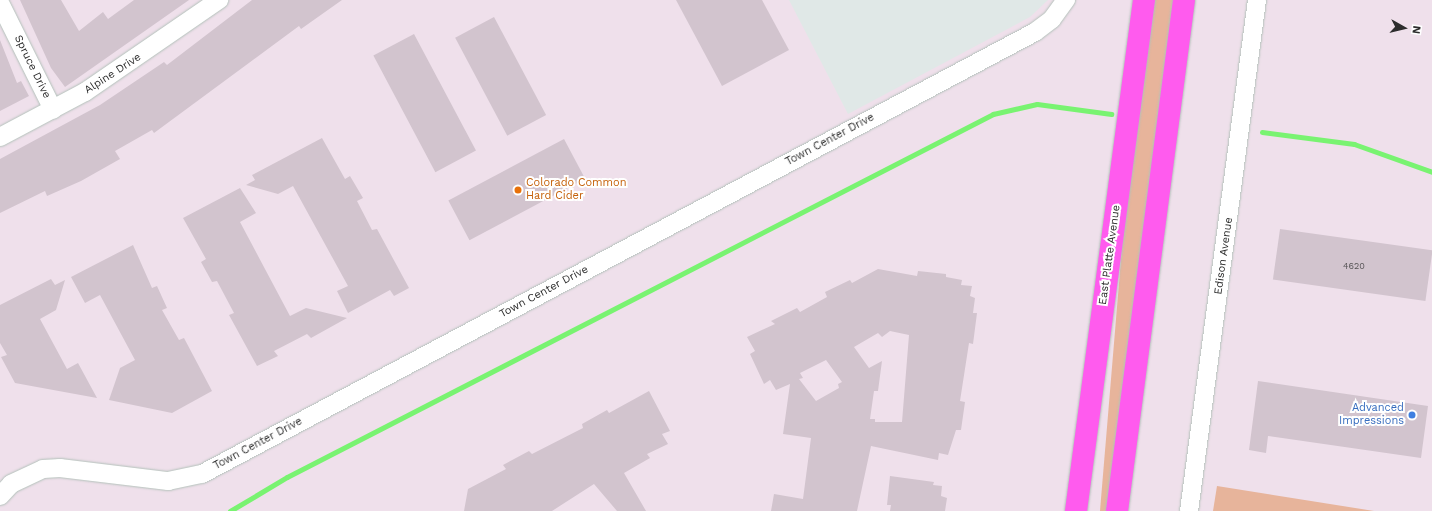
<!DOCTYPE html>
<html>
<head>
<meta charset="utf-8">
<style>
	body { margin:0 }
	#map { position:relative; width:1432px; height:511px; overflow:hidden; background:#efe0eb; font-family:"Work Sans",sans-serif }
	div>[style] { position:absolute }
	.industrial>* { inset:0; background:#e0e8e7 }
	.green>* { inset:0; background:#e7b49b }
	.stream>* { height:5px; margin:-2.5px; padding:0 2.5px; transform-origin:2.5px; border-radius:2.5px; background:#79f371 }
	.building>* { inset:0; background:#d2c4ce; transform-origin:0 0 }
	.roads { filter:drop-shadow(0 0 1px #b3c1ba) drop-shadow(0 0 1px #b3c1ba) }
	.street>* { height:18px; margin:-9px; padding:0 9px; transform-origin:9px; border-radius:9px; background:#fff }
	.highway>* { height:22px; margin:-11px; padding:0 11px; transform-origin:11px; border-radius:11px; background:#ff5bee }
	.dots>* { width:11px; height:11px; translate:-50% -50%; box-sizing:border-box; border:2px solid #fff; border-radius:50% }
	span { translate:-50% -50%; white-space:nowrap; text-align:center; line-height:1.15; -webkit-text-stroke:4px #fff; paint-order:stroke }
	.number-label { font-size:9px; color:#565355 }
	.number-label span { -webkit-text-stroke-width:0 }
	.street-label { font-size:11px; color:#2d2d2d }
	.food-label { font-size:11px; color:#c56008 }
	.left { translate:0 -50%; text-align:left }
	.shop-label { font-size:11px; color:#366cbe }
	.right { translate:-100% -50%; text-align:right }
	.north { position:absolute; left:1384px; top:8px; width:40px; height:40px; -webkit-text-stroke:3px #fff; paint-order:stroke; rotate:98deg; font-size:11px; font-weight:700; line-height:16px; text-align:center; color:#2d2d2d }
	.north::after { content:''; display:block; margin:auto; width:14px; height:18px; background:#2d2d2d; clip-path:polygon(50% 0,100% 100%,50% 72%,0 100%) }
</style>
</head>
<body>
<div id="map">
	<div class="industrial">
		<i style="clip-path:polygon(789px 0,1048px 0,1030px 17px,848px 114px)"></i>
	</div>
	<div class="green">
		<i style="clip-path:polygon(1155px 0,1177px 0,1108px 511px,1100px 511px,1123px 235px)"></i>
		<i style="clip-path:polygon(1217px 486px,1374px 511px,1213px 511px)"></i>
	</div>
	<div class="stream">
		<i style="left:1262px;top:132px;width:93px;rotate:7.4deg"></i>
		<i style="left:1354px;top:144px;width:83px;rotate:19.7deg"></i>
		<i style="left:230px;top:511px;width:66px;rotate:-30.8deg"></i>
		<i style="left:287px;top:477px;width:794px;rotate:-27.21deg"></i>
		<i style="left:993px;top:114px;width:45px;rotate:-12.8deg"></i>
		<i style="left:1037px;top:104px;width:75px;rotate:7.7deg"></i>
	</div>
	<div class="building">
		<i style="clip-path:polygon(20px 0,61px 0,79px 31px,103px 12px,108px 19px,134px 0,189px 0,65px 87px,51px 68px)"></i>
		<i style="clip-path:polygon(252px 0,342px 0,301px 29px,299px 26px,154px 133px,152px 130px,115px 151px,120px 159px,81px 181px,47px 196px,45px 191px,0 213px,0 159px,100px 105px,164px 62px,167px 65px)"></i>
		<i style="clip-path:polygon(676px 0,762px 0,789px 50px,722px 86px)"></i>
		<i style="left:494px;top:17px;width:111px;height:44px;rotate:62deg"></i>
		<i style="left:414px;top:34px;width:132px;height:46px;rotate:62deg"></i>
		<i style="clip-path:polygon(0 40px,17px 83px,21px 81px,29px 96px,0 111px)"></i>
		<i style="clip-path:polygon(322px 138px,345px 179px,350px 176px,363px 198px,357px 201px,372px 230px,377px 229px,409px 288px,394px 296px,390px 290px,348px 313px,337px 291px,348px 286px,293px 186px,278px 194px,246px 185px,255px 180px,252px 175px)"></i>
		<i style="left:564px;top:139px;width:45px;height:131px;rotate:62deg"></i>
		<i style="clip-path:polygon(240px 188px,256px 213px,240px 222px,290px 316px,306px 308px,347px 318px,311px 338px,307px 334px,274px 351px,278px 356px,257px 366px,229px 315px,234px 313px,217px 281px,212px 282px,201px 262px,206px 259px,183px 218px)"></i>
		<i style="left:1280px;top:229px;width:154px;height:51px;rotate:8deg"></i>
		<i style="clip-path:polygon(133px 245px,152px 288px,157px 286px,167px 308px,162px 310px,179px 340px,184px 338px,212px 391px,172px 413px,109px 400px,120px 368px,135px 360px,100px 295px,85px 303px,71px 277px)"></i>
		<i style="clip-path:polygon(evenodd,878px 269px,917px 276px,918px 271px,946px 274px,946px 277px,962px 280px,961px 285px,972px 286px,970px 296px,975px 298px,973px 313px,977px 313px,973px 344px,969px 343px,960px 401px,965px 402px,961px 430px,956px 430px,948px 455px,939px 453px,938px 460px,871px 446px,857px 511px,771px 511px,774px 494px,803px 499px,811px 438px,783px 434px,790px 384px,776px 390px,770px 380px,764px 384px,750px 354px,755px 351px,747px 337px,775px 324px,771px 321px,797px 308px,800px 312px,827px 297px,825px 292px,850px 280px,852px 283px,878px 269px,890px 331px,909px 335px,902px 422px,875px 422px,875px 419px,870px 419px,874px 391px,878px 391px,882px 361px,869px 368px,854px 347px,878px 333px,882px 337px,890px 331px,878px 269px,826px 360px,842px 382px,838px 384px,839px 388px,816px 401px,799px 379px,803px 378px,800px 373px,826px 360px)"></i>
		<i style="clip-path:polygon(51px 279px,55px 285px,65px 280px,56px 310px,40px 319px,67px 369px,78px 363px,97px 398px,15px 383px,1px 357px,7px 355px,0 343px,0 305px)"></i>
		<i style="clip-path:polygon(1258px 381px,1428px 406px,1421px 458px,1268px 436px,1266px 453px,1249px 450px)"></i>
		<i style="clip-path:polygon(649px 391px,670px 431px,662px 434px,668px 444px,647px 454px,650px 458px,624px 473px,646px 511px,617px 511px,594px 484px,552px 511px,464px 511px,468px 489px,506px 469px,503px 465px,529px 451px,532px 454px,583px 428px,582px 424px,607px 410px,609px 413px)"></i>
		<i style="clip-path:polygon(890px 476px,934px 482px,933px 485px,942px 486px,941px 496px,947px 498px,945px 511px,890px 511px,891px 505px,887px 505px)"></i>
	</div>
	<div class="roads">
		<div class="street">
			<i style="left:0;top:3px;width:119px;rotate:63.6deg"></i>
			<i style="left:0;top:137px;width:96px;rotate:-27.9deg"></i>
			<i style="left:85px;top:92px;width:163px;rotate:-34.5deg"></i>
			<i style="left:0;top:496px;width:16px;rotate:-47deg"></i>
			<i style="left:11px;top:484px;width:35px;rotate:-25deg"></i>
			<i style="left:43px;top:469px;width:17px;rotate:-3deg"></i>
			<i style="left:60px;top:468px;width:109px;rotate:6.9deg"></i>
			<i style="left:168px;top:481px;width:35px;rotate:-12deg"></i>
			<i style="left:202px;top:474px;width:943px;rotate:-27.95deg"></i>
			<i style="left:1035px;top:32px;width:21px;rotate:-37deg"></i>
			<i style="left:1052px;top:19px;width:24px;rotate:-54deg"></i>
			<i style="left:1189px;top:511px;width:516px;rotate:-82.42deg"></i>
		</div>
		<div class="highway">
			<i style="left:1076px;top:511px;width:516px;rotate:-82.42deg"></i>
			<i style="left:1117px;top:511px;width:515px;rotate:-82.53deg"></i>
		</div>
	</div>
	<div class="dots">
		<i style="left:518px;top:190px;background:#e8710a"></i>
		<i style="left:1412px;top:415px;background:#3f7fe0"></i>
	</div>
	<div class="number-label">
		<span style="left:1354px;top:266px">4620</span>
	</div>
	<div class="street-label">
		<span style="left:32px;top:67px;rotate:64deg">Spruce Drive</span>
		<span style="left:113px;top:74px;rotate:-33deg">Alpine Drive</span>
		<span style="left:830px;top:140px;rotate:-28deg">Town Center Drive</span>
		<span style="left:1110px;top:255px;rotate:-82deg">East Platte Avenue</span>
		<span style="left:1224px;top:256px;rotate:-82deg">Edison Avenue</span>
		<span style="left:544px;top:292px;rotate:-28deg">Town Center Drive</span>
		<span style="left:258px;top:444px;rotate:-28deg">Town Center Drive</span>
	</div>
	<div class="food-label">
		<span class="left" style="left:526px;top:190px">Colorado Common<br>Hard Cider</span>
	</div>
	<div class="shop-label">
		<span class="right" style="left:1404px;top:415px">Advanced<br>Impressions</span>
	</div>
	<div class="north">N</div>
</div>
</body>
</html>
